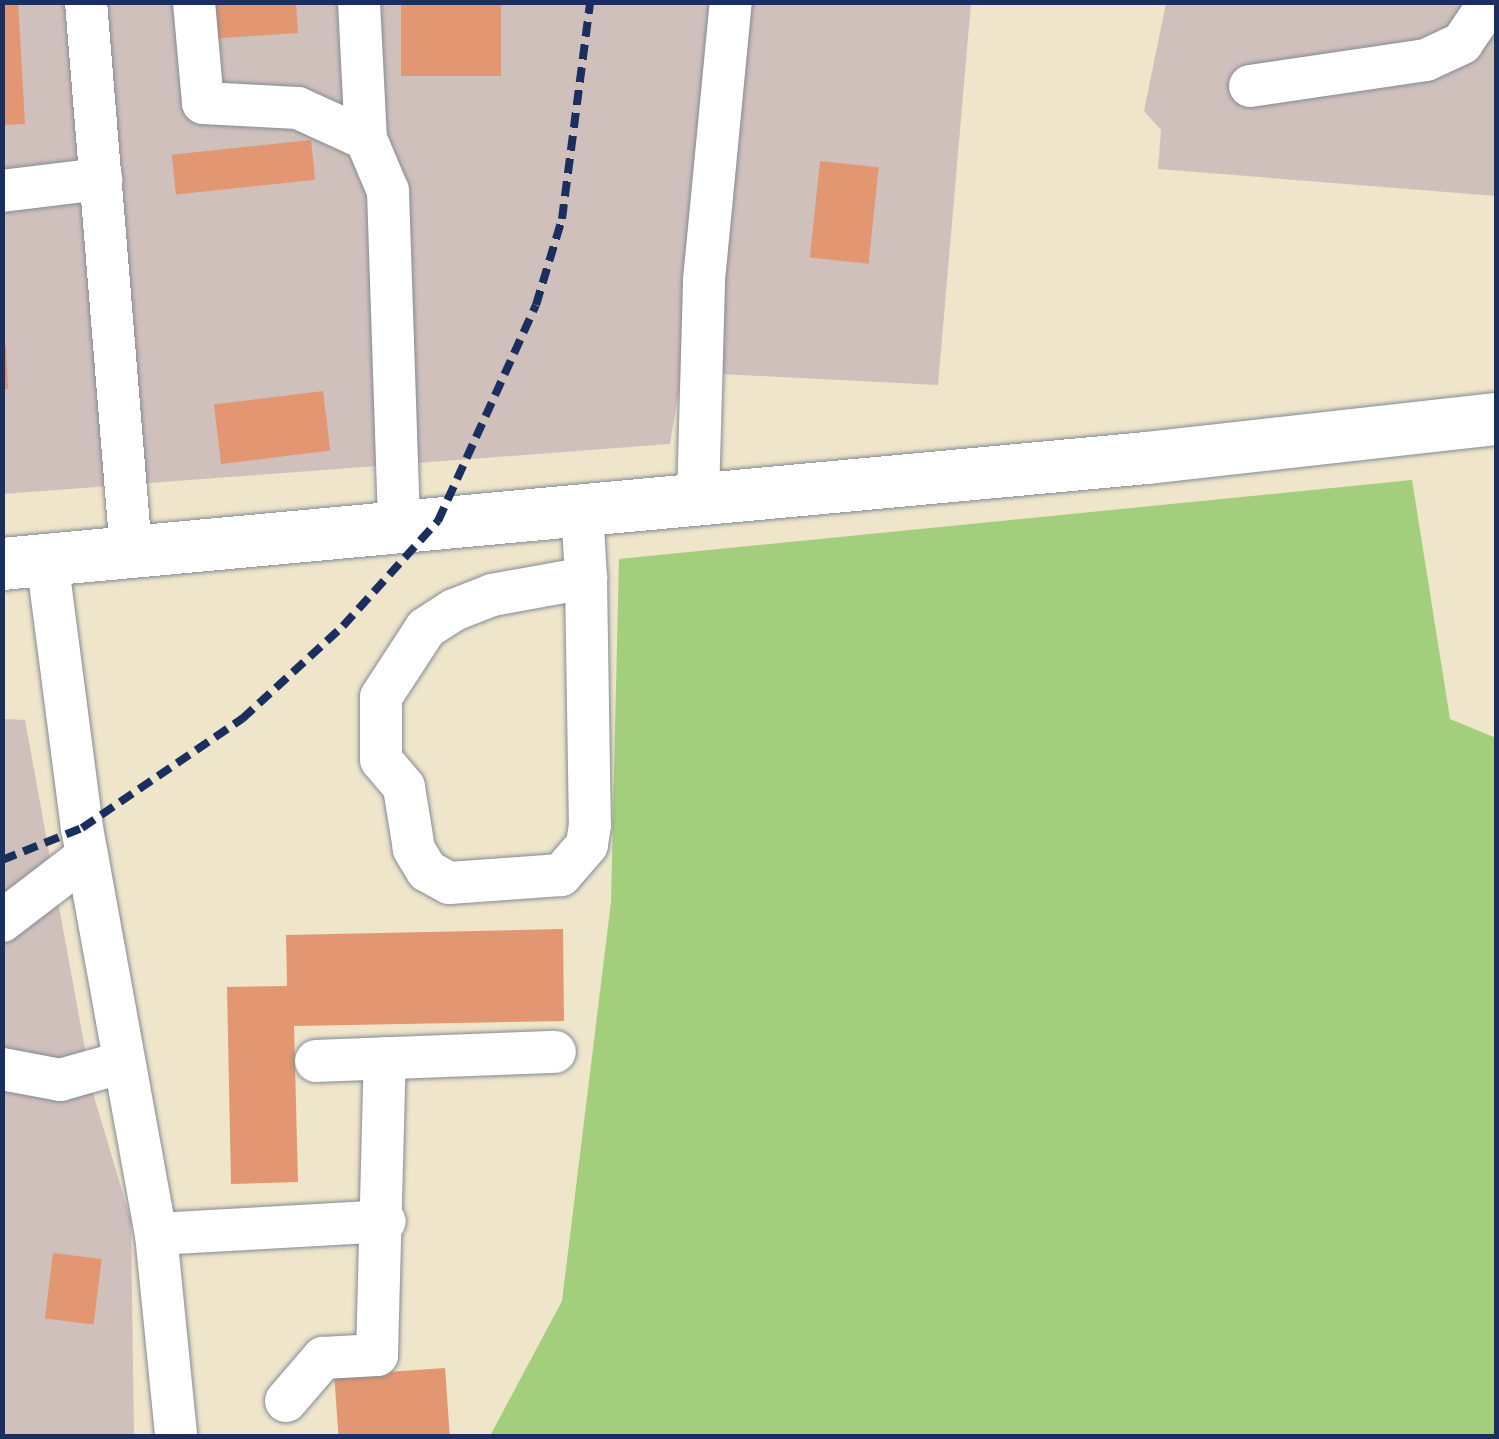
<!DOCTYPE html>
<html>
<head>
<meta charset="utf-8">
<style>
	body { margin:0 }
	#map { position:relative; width:1499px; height:1439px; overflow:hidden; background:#eee5cb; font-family:"EB Garamond",serif }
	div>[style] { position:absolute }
	.industrial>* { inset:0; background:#d0c0bc }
	.green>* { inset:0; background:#a3ce7b }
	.building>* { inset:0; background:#e29671; transform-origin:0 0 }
	.roads { filter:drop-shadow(0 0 2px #848a94) drop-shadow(0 0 2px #848a94) }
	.minor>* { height:42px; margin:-21px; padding:0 21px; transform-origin:21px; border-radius:21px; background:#fff }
	.major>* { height:52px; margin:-26px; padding:0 26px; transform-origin:26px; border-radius:26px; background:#fff }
	.rail>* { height:8px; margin-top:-4px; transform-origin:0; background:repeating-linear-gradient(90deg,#1b2f5e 0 15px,transparent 0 23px) }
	span { translate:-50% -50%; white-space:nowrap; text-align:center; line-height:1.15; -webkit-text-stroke:8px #f6f6f2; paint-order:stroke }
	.frame { position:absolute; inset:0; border:5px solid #1b2f5e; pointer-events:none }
</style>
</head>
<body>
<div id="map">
	<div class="industrial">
		<i style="clip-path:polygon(3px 3px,971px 3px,938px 385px,682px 372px,670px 444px,3px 494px)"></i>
		<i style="clip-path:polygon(1166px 3px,1496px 3px,1496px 196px,1158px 169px,1161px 130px,1144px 111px)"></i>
		<i style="clip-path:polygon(3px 719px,25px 720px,93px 1093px,131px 1221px,134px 1436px,3px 1436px)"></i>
	</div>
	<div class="green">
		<i style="clip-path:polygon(1412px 480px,1450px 719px,1496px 738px,1496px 1436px,466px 1436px,491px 1434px,562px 1301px,611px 902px,619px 559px)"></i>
	</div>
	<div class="building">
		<i style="clip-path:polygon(2px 2px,18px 2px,25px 124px,2px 125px)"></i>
		<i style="clip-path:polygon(205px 2px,296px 2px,298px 33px,208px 39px)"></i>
		<i style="left:401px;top:2px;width:100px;height:74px"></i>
		<i style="left:311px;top:140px;width:40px;height:140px;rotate:84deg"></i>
		<i style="left:820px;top:161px;width:59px;height:97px;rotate:6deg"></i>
		<i style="clip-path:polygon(2px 346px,6px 346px,8px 389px,2px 389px)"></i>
		<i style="left:323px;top:391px;width:60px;height:110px;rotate:83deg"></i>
		<i style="clip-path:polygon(563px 929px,564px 1021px,294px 1026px,298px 1182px,231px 1184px,227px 987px,287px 986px,286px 935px)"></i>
		<i style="left:53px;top:1253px;width:49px;height:66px;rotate:7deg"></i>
		<i style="left:445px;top:1368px;width:67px;height:111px;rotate:86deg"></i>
	</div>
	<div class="roads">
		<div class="minor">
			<i style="left:86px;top:2px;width:552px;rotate:85.32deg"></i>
			<i style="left:194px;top:2px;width:101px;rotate:84.9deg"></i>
			<i style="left:203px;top:103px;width:95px;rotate:3deg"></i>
			<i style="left:298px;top:108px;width:75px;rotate:24.5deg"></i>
			<i style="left:359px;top:2px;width:137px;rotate:87.1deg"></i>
			<i style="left:366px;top:139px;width:56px;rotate:67.1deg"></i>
			<i style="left:388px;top:191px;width:334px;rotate:88.1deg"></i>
			<i style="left:1250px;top:86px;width:178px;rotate:-8.4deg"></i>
			<i style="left:1426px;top:60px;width:40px;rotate:-25deg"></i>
			<i style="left:1462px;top:43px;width:50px;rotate:-55.7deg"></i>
			<i style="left:2px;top:191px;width:100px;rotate:-6.9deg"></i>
			<i style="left:698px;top:498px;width:218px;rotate:-88.4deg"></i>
			<i style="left:704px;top:280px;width:279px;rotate:-84.5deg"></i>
			<i style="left:582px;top:507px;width:71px;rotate:86.8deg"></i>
			<i style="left:586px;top:578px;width:247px;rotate:89.1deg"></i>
			<i style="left:590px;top:825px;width:20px;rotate:99deg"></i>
			<i style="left:587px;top:845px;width:40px;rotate:131deg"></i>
			<i style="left:561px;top:875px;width:112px;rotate:175.9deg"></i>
			<i style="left:449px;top:883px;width:25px;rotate:-151deg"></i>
			<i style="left:427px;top:871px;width:26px;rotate:-121deg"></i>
			<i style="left:414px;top:849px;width:63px;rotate:-99.2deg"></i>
			<i style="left:404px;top:787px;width:35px;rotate:-130deg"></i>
			<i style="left:381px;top:760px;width:63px;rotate:-90deg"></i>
			<i style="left:381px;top:697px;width:82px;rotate:-56.9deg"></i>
			<i style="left:426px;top:628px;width:33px;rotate:-33deg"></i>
			<i style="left:454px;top:610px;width:41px;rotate:-21.5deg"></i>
			<i style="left:492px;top:595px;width:96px;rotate:-10.3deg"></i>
			<i style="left:47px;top:559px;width:271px;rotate:82.6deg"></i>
			<i style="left:82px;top:828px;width:413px;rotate:79.7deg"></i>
			<i style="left:156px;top:1234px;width:203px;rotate:84.3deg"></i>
			<i style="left:2px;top:921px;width:107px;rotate:-37.4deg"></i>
			<i style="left:316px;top:1061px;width:239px;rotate:-2.2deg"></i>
			<i style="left:2px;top:1069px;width:59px;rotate:10.7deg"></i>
			<i style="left:60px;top:1080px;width:66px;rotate:-15.7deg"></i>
			<i style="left:156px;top:1234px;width:229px;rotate:-3.2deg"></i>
			<i style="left:286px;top:1401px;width:57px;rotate:-49.3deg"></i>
			<i style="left:323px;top:1358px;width:54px;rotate:-3.2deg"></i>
			<i style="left:377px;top:1355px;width:297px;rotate:-88.5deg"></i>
		</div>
		<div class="major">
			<i style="left:2px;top:564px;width:1150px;rotate:-5.29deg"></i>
			<i style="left:1147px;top:458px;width:351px;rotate:-6.4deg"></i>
		</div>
	</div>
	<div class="rail">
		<i style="left:2px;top:860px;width:86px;rotate:-21.8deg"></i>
		<i style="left:82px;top:828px;width:194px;rotate:-34.3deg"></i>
		<i style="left:242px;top:719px;width:137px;rotate:-42.6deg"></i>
		<i style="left:343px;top:626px;width:142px;rotate:-47.9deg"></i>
		<i style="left:438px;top:521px;width:237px;rotate:-65.6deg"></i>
		<i style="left:536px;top:305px;width:90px;rotate:-73.2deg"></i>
		<i style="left:562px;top:219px;width:219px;rotate:-82.6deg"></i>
	</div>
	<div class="frame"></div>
</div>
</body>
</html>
